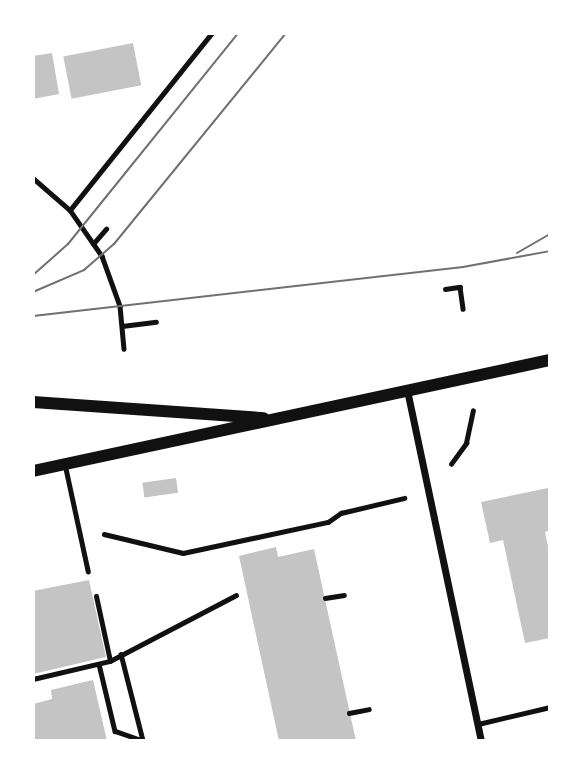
<!DOCTYPE html>
<html>
<head>
<meta charset="utf-8">
<style>
	body { margin:0 }
	#map { position:relative; width:583px; height:774px; overflow:hidden; background:#fff; font-family:Jost,sans-serif }
	div>[style] { position:absolute }
	.building>* { inset:0; background:#c4c4c4; transform-origin:0 0 }
	.path>* { height:4.5px; margin:-2.25px; padding:0 2.25px; transform-origin:2.25px; border-radius:2.25px; background:#111 }
	.service>* { height:5px; margin:-2.5px; padding:0 2.5px; transform-origin:2.5px; border-radius:2.5px; background:#111 }
	.minor>* { height:7px; margin:-3.5px; padding:0 3.5px; transform-origin:3.5px; border-radius:3.5px; background:#111 }
	.tertiary>* { height:12px; margin:-6px; padding:0 6px; transform-origin:6px; border-radius:6px; background:#111 }
	.tram>* { height:2px; margin:-1px; padding:0 1px; transform-origin:1px; border-radius:1px; background:#707070 }
	span { translate:-50% -50%; white-space:nowrap; text-align:center; line-height:1.15; -webkit-text-stroke:5px #fff; paint-order:stroke }
	.frame { position:absolute; inset:0; border:35px solid #fff; pointer-events:none }
</style>
</head>
<body>
<div id="map">
	<div class="building">
		<i style="left:133px;top:43px;width:43px;height:71px;rotate:79deg"></i>
		<i style="clip-path:polygon(52px 53px,59px 94px,33px 99px,33px 56px)"></i>
		<i style="left:176px;top:478px;width:15px;height:34px;rotate:82deg"></i>
		<i style="clip-path:polygon(548px 488px,550px 530px,545px 532px,550px 556px,550px 638px,525px 643px,503px 540px,490px 543px,481px 502px)"></i>
		<i style="clip-path:polygon(276px 547px,278px 557px,314px 549px,356px 741px,279px 741px,239px 556px)"></i>
		<i style="clip-path:polygon(89px 580px,106px 657px,33px 674px,33px 591px)"></i>
		<i style="clip-path:polygon(93px 680px,107px 741px,33px 741px,33px 704px,52px 699px,51px 690px)"></i>
	</div>
	<div class="path">
		<i style="left:33px;top:33px;width:1px"></i>
		<i style="left:33px;top:178px;width:49px;rotate:40.9deg"></i>
		<i style="left:70px;top:210px;width:56px;rotate:55.2deg"></i>
		<i style="left:102px;top:256px;width:53px;rotate:70.2deg"></i>
		<i style="left:120px;top:306px;width:43px;rotate:84.7deg"></i>
		<i style="left:70px;top:210px;width:227px;rotate:-51.3deg"></i>
		<i style="left:93px;top:244px;width:20px;rotate:-49deg"></i>
		<i style="left:445px;top:289px;width:15px;rotate:-8deg"></i>
		<i style="left:460px;top:287px;width:22px;rotate:82deg"></i>
		<i style="left:122px;top:326px;width:34px;rotate:-7deg"></i>
		<i style="left:451px;top:464px;width:26px;rotate:-54deg"></i>
		<i style="left:466px;top:443px;width:33px;rotate:-78deg"></i>
		<i style="left:104px;top:534px;width:81px;rotate:13.5deg"></i>
		<i style="left:183px;top:553px;width:148px;rotate:-12.1deg"></i>
		<i style="left:328px;top:522px;width:16px;rotate:-35deg"></i>
		<i style="left:341px;top:513px;width:65px;rotate:-13.4deg"></i>
		<i style="left:325px;top:598px;width:19px;rotate:-9deg"></i>
		<i style="left:121px;top:654px;width:89px;rotate:75.7deg"></i>
		<i style="left:110px;top:661px;width:142px;rotate:-27.6deg"></i>
		<i style="left:99px;top:664px;width:69px;rotate:76.6deg"></i>
		<i style="left:115px;top:731px;width:31px;rotate:19deg"></i>
		<i style="left:33px;top:679px;width:79px;rotate:-13.2deg"></i>
		<i style="left:110px;top:661px;width:66px;rotate:-102.2deg"></i>
		<i style="left:349px;top:713px;width:20px;rotate:-11deg"></i>
	</div>
	<div class="service">
		<i style="left:65px;top:466px;width:108px;rotate:77.8deg"></i>
		<i style="left:478px;top:724px;width:74px;rotate:-13.3deg"></i>
	</div>
	<div class="minor">
		<i style="left:407px;top:390px;width:359px;rotate:78.1deg"></i>
	</div>
	<div class="tertiary">
		<i style="left:33px;top:402px;width:231px;rotate:4deg"></i>
		<i style="left:33px;top:471px;width:529px;rotate:-12.12deg"></i>
	</div>
	<div class="tram">
		<i style="left:517px;top:253px;width:38px;rotate:-30deg"></i>
		<i style="left:33px;top:275px;width:47px;rotate:-41.5deg"></i>
		<i style="left:68px;top:244px;width:271px;rotate:-51.1deg"></i>
		<i style="left:33px;top:292px;width:56px;rotate:-23.3deg"></i>
		<i style="left:84px;top:270px;width:40px;rotate:-41deg"></i>
		<i style="left:114px;top:244px;width:272px;rotate:-50.8deg"></i>
		<i style="left:33px;top:316px;width:433px;rotate:-6.5deg"></i>
		<i style="left:463px;top:267px;width:88px;rotate:-10.4deg"></i>
	</div>
	<div class="frame"></div>
</div>
</body>
</html>
